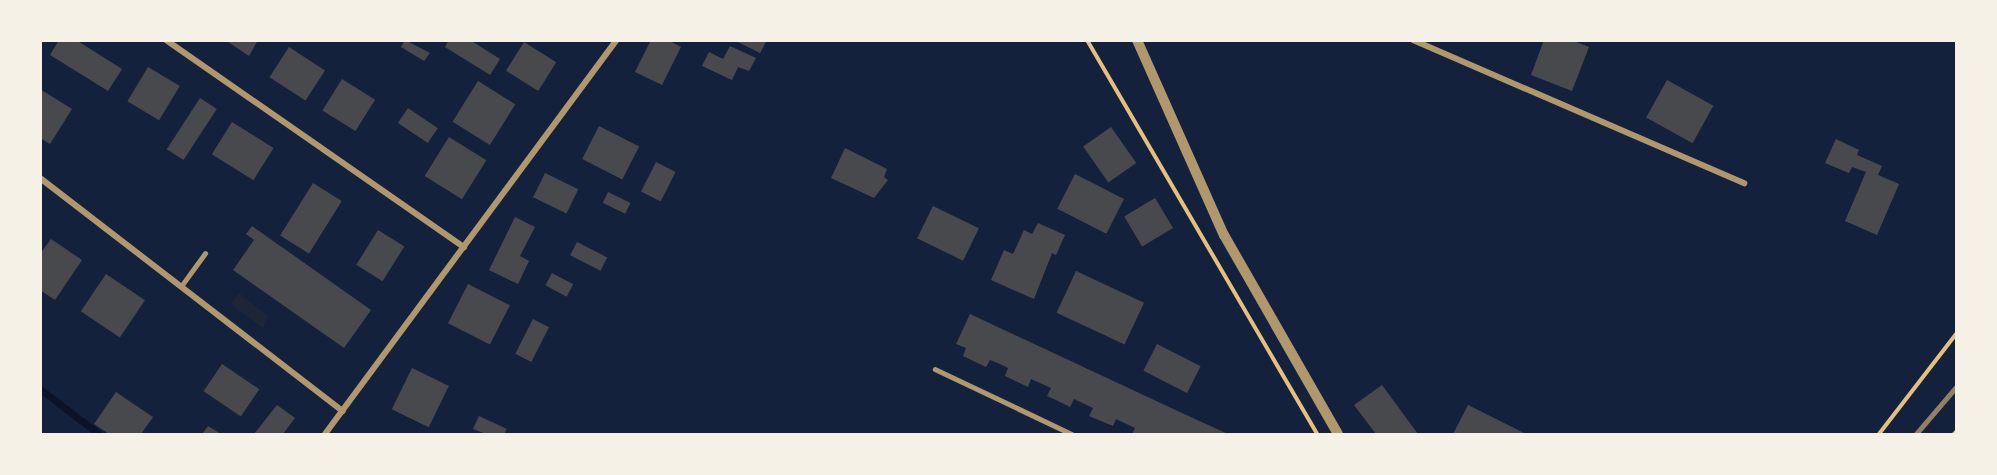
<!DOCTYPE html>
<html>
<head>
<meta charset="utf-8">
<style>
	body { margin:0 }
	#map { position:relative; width:1997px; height:475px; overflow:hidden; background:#14213d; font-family:Karla,sans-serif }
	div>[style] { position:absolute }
	.green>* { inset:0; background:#1d2539 }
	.stream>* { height:7px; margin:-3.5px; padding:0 3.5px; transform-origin:3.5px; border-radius:3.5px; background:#0b132b }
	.building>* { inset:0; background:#48494c; transform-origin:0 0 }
	.path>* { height:4px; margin:-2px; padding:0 2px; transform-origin:2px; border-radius:2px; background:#e5c07b }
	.service>* { height:4.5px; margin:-2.25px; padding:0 2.25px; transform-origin:2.25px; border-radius:2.25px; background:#b1986c }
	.minor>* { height:6px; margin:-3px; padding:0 3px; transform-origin:3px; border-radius:3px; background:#b1986c }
	.tertiary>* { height:10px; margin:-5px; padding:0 5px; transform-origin:5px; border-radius:5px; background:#b1986c }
	.rail>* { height:4.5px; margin:-2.25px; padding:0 2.25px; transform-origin:2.25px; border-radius:2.25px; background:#918062 }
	span { translate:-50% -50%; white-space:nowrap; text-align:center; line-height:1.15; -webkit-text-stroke:4.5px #f6f1e7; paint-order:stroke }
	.frame { position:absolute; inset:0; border:42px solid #f6f1e7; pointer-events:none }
</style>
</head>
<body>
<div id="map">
	<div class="green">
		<i style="clip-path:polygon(239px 293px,268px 316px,263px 328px,231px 304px)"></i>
	</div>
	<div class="stream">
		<i style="left:40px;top:389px;width:74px;rotate:37.3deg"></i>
	</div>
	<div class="building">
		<i style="clip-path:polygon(59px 40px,76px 40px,122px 69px,108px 91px,50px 55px)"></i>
		<i style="clip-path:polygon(225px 40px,258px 40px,249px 56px)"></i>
		<i style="clip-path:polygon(405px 40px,430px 53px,424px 61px,401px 47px)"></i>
		<i style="clip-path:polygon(449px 40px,470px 40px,500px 59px,490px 75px,445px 47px)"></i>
		<i style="clip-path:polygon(651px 40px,668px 40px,681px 47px,662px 85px,635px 72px)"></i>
		<i style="clip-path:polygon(734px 40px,767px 40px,760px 53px)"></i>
		<i style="clip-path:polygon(1544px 40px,1571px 40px,1589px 47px,1572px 91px,1531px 75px)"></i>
		<i style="left:524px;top:42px;width:38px;height:34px;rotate:32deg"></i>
		<i style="clip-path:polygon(730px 46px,756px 58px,749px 71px,738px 67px,732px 80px,702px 66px,709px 52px,723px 59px)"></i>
		<i style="left:289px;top:47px;width:43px;height:36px;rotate:33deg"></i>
		<i style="left:148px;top:67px;width:37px;height:40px;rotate:31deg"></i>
		<i style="left:342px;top:79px;width:39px;height:37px;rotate:32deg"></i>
		<i style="left:1667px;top:80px;width:53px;height:43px;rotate:29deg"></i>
		<i style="left:478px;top:81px;width:44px;height:48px;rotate:32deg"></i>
		<i style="clip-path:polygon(40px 89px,72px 109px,50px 144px,40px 138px)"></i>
		<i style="left:200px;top:98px;width:20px;height:61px;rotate:33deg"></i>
		<i style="left:408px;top:108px;width:36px;height:18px;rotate:34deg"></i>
		<i style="left:232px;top:122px;width:49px;height:38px;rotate:32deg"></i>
		<i style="left:599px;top:126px;width:45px;height:37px;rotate:27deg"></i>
		<i style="left:1111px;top:127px;width:44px;height:34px;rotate:55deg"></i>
		<i style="left:449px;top:137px;width:44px;height:46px;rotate:32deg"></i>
		<i style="clip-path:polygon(1836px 139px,1859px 150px,1857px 155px,1882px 166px,1878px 175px,1899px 184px,1877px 235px,1845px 221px,1866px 172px,1852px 167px,1849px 173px,1825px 163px)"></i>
		<i style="clip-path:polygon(845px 148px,887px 169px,884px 177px,888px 180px,874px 198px,831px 178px)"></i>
		<i style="left:656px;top:162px;width:22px;height:33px;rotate:27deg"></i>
		<i style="left:545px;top:173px;width:37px;height:27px;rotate:26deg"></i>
		<i style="left:1075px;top:174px;width:55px;height:39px;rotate:27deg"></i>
		<i style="left:313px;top:183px;width:34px;height:62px;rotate:32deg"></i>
		<i style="left:608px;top:192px;width:25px;height:12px;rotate:26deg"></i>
		<i style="left:1155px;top:198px;width:35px;height:36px;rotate:59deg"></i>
		<i style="left:933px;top:206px;width:51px;height:36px;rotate:26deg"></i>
		<i style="clip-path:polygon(515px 217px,535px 227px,520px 256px,529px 261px,518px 284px,489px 270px)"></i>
		<i style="clip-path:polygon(1038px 223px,1065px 235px,1056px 255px,1052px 253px,1034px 299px,991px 280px,1004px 250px,1013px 254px,1024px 230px,1032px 234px)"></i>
		<i style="clip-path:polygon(252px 226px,371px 310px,344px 348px,233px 270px,254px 240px,246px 234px)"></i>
		<i style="left:378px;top:230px;width:31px;height:41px;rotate:32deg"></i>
		<i style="clip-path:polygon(51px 239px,82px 260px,55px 300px,40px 290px,40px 254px)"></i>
		<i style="left:577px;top:242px;width:34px;height:15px;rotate:27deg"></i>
		<i style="left:1076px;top:271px;width:75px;height:46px;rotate:25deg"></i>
		<i style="left:552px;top:273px;width:24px;height:14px;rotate:28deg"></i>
		<i style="left:106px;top:274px;width:47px;height:45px;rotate:34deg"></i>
		<i style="left:468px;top:284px;width:47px;height:44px;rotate:27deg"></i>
		<i style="clip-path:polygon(970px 314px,1182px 413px,1228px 434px,1132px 434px,1135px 428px,1116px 419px,1113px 426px,1089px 416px,1093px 408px,1074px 399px,1070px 407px,1058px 401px,1047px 396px,1051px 388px,1031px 379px,1028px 387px,1005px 376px,1008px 368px,1000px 364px,990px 360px,986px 367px,963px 356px,966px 348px,956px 344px)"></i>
		<i style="left:533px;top:319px;width:18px;height:39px;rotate:27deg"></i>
		<i style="left:1157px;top:344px;width:49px;height:30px;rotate:27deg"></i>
		<i style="left:222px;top:364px;width:45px;height:33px;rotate:34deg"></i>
		<i style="left:412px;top:368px;width:41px;height:46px;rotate:26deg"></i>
		<i style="clip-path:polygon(1382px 385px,1418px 434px,1376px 434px,1354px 405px)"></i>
		<i style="clip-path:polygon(116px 392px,153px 417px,141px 434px,109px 434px,94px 424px)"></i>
		<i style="clip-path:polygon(277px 405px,295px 418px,283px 434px,254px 434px)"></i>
		<i style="clip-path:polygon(1468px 405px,1526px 434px,1453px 434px)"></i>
		<i style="clip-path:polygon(479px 416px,507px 429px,504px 434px,486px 434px,473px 429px)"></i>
		<i style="clip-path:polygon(208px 426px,221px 434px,202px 434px)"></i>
	</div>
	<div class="path">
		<i style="left:1087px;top:40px;width:456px;rotate:59.7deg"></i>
		<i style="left:1879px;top:434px;width:126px;rotate:-52.4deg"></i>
		<i style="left:1954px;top:434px;width:3px;rotate:-45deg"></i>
	</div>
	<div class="service">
		<i style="left:182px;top:285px;width:39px;rotate:-54deg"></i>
		<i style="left:935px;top:369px;width:152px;rotate:25.4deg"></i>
	</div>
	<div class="minor">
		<i style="left:166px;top:40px;width:363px;rotate:34.8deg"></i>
		<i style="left:1413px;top:40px;width:361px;rotate:23.4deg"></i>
		<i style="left:40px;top:178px;width:382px;rotate:37.6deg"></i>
		<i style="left:325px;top:434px;width:490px;rotate:-53.5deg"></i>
	</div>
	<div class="tertiary">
		<i style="left:1137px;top:40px;width:214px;rotate:66deg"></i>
		<i style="left:1224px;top:235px;width:229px;rotate:60.2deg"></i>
	</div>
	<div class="rail">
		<i style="left:1916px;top:434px;width:62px;rotate:-49.6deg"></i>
	</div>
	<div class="frame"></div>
</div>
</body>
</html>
